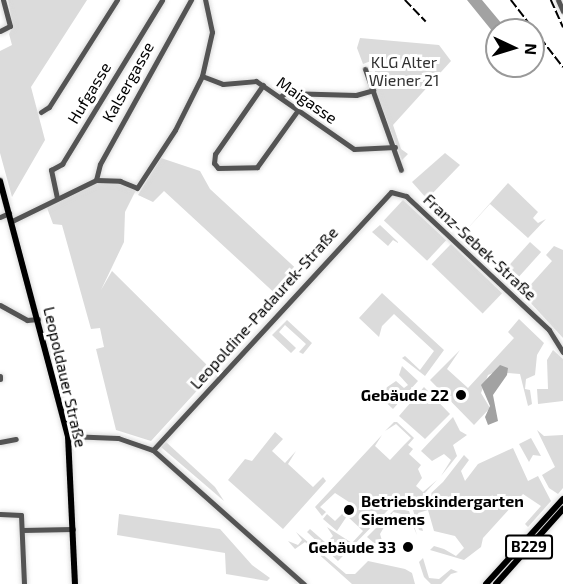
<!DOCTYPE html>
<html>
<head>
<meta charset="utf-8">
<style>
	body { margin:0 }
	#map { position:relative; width:563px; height:584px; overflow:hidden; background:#fff; font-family:"Exo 2",sans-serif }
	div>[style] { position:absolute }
	.green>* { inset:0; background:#dbdbdb; transform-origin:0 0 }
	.water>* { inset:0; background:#a2a2a2 }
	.roads { filter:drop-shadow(0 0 2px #dbdbdb) drop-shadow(0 0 2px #dbdbdb) }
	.minor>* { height:5px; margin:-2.5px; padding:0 2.5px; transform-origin:2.5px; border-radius:2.5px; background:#545454 }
	.major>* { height:6px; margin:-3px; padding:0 3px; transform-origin:3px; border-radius:3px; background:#000 }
	.rail>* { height:1.5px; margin-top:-0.75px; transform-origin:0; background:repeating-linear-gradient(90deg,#000 0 9px,transparent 0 12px) }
	.dots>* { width:16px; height:16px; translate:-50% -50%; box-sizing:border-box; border:3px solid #fff; border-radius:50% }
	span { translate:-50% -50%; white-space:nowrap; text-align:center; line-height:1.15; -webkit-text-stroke:6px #fff; paint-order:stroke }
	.shield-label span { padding:2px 4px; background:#fff; border:2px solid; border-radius:4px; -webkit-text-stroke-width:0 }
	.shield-label { font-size:15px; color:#000; font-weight:700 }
	.park-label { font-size:16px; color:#323232 }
	.street-label { font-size:16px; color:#000 }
	.poi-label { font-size:16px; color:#000; font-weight:700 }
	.right { translate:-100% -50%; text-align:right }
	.left { translate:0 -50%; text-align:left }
	.north { position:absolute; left:485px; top:18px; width:60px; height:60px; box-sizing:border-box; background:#fff; border:2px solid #999; border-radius:50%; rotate:94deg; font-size:16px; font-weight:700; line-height:24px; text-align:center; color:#000 }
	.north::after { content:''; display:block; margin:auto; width:21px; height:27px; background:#000; clip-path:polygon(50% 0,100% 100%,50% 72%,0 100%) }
</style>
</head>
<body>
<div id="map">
	<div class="green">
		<i style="clip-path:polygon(8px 0,87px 0,31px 87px,45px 140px,12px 197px,0 153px,0 51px,12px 45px,9px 34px,13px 26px)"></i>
		<i style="clip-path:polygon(360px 38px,439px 45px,451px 61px,393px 125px,401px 149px,408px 154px,402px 160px,372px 81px,375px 72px,371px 61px,363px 64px,357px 48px)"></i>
		<i style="clip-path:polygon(445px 153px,460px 165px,427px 199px,412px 182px)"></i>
		<i style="clip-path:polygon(161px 158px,200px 171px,210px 189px,303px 275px,280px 298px,164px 191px,153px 202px,138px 195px)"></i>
		<i style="clip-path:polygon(115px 181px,136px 190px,125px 212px,124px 242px,101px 290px,112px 271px,214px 372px,151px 441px,116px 430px,96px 349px,104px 347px,100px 328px,91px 329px,62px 225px,53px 224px,46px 205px,95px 183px)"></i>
		<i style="clip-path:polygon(508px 183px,538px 212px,533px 218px,538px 223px,546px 219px,528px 238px,490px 204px,460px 237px)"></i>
		<i style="left:403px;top:200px;width:59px;height:28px;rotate:43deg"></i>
		<i style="clip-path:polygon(380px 225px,398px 242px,398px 243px,393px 240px,388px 246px,372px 232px)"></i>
		<i style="left:530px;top:242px;width:15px;height:43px;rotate:42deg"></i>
		<i style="left:451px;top:244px;width:71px;height:28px;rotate:44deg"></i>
		<i style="clip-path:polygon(554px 246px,563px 250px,563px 338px,528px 300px,531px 296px,525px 291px,552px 261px,546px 255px)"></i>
		<i style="clip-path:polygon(382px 293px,444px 350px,425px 376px,402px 358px,405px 356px,420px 370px,434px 351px,394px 314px,382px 326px,379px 337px,359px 318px)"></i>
		<i style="clip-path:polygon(519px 319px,544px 343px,537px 355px,535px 375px,526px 379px,525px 389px,530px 390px,532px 404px,528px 406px,520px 374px,495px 372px,488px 375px,481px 393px,490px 408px,474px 425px,430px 380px,460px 350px,447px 369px,468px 388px,514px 338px,508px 332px)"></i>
		<i style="clip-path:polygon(287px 320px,312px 343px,303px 354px,299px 352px,306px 344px,285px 325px,279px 332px,296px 348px,291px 353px,272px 335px)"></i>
		<i style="clip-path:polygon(553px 350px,563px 359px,563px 401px,538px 404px,537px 389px,548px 389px,547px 360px)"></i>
		<i style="clip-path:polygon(402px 366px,418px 381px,393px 409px,377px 394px,396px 381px,404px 388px,408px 385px,399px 375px)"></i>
		<i style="clip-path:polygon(424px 387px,450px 414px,425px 439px,399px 416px)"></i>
		<i style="clip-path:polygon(453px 417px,460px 431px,467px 435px,453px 445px,457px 456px,441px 476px,451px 460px,444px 454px,432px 461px,421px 451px)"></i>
		<i style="clip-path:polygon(394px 422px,397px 422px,414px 438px,408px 445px,413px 449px,409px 454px,421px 465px,418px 469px,422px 478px,416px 486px,423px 492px,437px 480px,412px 507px,390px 508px,338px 561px,307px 532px,310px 529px,326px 543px,333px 536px,327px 527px,352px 543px,363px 531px,347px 516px,337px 531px,323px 519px,327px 514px,335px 521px,352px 504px,335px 493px,320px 507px,326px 512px,322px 516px,315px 507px,382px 435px,375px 446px,390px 460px,405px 444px,411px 438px,396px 424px,385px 431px)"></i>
		<i style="clip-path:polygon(537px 430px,544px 436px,563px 435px,563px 488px,558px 494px,549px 488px,542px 475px,555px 467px)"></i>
		<i style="clip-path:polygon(275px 432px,283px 439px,272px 451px,285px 463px,296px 451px,288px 464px,313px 487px,323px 477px,326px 481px,283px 529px,228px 480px,245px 459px,252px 461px)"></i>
		<i style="clip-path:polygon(531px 438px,541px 456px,533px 455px,529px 462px,519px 444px)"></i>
		<i style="clip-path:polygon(166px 442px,215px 487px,224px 501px,161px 447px)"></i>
		<i style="clip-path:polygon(513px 448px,528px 481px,538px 476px,551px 501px,528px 527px,525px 524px,541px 506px,523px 494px,483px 538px,481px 547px,464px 560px,430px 550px,434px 546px,444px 549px,456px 556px,464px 548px,455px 536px,434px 531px,428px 510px,418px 513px,423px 531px,419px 530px,413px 510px,443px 482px,464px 455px,469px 460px,461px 471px,465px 481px,478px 464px)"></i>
		<i style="clip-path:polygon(396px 508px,409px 511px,417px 535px,413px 526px,397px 525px,408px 524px,410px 516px,393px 512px,380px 534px,383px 544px,374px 543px,367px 537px)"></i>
		<i style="clip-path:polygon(119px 514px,220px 529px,252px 565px,270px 578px,267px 581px,226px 574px,225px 553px,117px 535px)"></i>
		<i style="clip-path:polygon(296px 532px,346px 574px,355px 574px,368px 561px,405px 569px,412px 573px,415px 584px,352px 584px,305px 542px,295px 549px,288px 541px,298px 545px,302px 540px)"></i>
		<i style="clip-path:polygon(423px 558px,429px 578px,439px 579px,451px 569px,458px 572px,451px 574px,441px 584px,431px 584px,424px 577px,419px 562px)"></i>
	</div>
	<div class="water">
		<i style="clip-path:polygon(467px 0,482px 0,507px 30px,497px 30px,497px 37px)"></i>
		<i style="clip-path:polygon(500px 365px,508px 368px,507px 375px,493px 395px,498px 421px,488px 425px,485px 417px,490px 406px,481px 385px)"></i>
	</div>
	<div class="roads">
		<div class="minor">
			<i style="left:558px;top:0;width:12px;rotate:66deg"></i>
			<i style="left:0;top:31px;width:11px;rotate:-27deg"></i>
			<i style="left:10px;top:26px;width:27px;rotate:-105deg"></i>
			<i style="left:365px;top:69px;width:107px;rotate:70.4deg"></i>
			<i style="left:202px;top:76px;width:22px;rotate:21deg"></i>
			<i style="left:223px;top:84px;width:33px;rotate:-5deg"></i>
			<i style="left:256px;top:81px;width:119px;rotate:34.8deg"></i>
			<i style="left:354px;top:149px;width:41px;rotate:-2.8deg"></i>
			<i style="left:263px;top:85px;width:84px;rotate:124.8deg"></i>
			<i style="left:215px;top:154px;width:9px;rotate:96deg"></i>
			<i style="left:214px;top:163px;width:6px;rotate:51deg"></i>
			<i style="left:218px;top:168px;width:39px;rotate:-1deg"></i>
			<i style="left:257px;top:167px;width:70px;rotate:-54.3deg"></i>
			<i style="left:280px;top:97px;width:6px;rotate:-39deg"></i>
			<i style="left:285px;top:93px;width:71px;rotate:1.6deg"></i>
			<i style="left:356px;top:95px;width:18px;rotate:-16deg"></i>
			<i style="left:41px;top:112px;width:9px;rotate:-32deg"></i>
			<i style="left:49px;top:107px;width:127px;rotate:-57.6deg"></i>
			<i style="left:96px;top:180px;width:16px;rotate:-76deg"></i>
			<i style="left:100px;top:164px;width:188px;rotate:-61deg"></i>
			<i style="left:57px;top:198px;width:29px;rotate:-102deg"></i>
			<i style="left:51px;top:170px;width:13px;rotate:-29deg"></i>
			<i style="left:62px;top:164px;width:192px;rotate:-58.6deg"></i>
			<i style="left:0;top:217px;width:10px;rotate:-24deg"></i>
			<i style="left:12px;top:221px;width:93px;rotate:-26deg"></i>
			<i style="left:96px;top:180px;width:24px;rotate:2deg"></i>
			<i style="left:120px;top:181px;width:18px;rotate:22deg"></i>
			<i style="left:137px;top:188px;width:69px;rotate:-56.8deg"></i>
			<i style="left:175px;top:130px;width:60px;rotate:-63.4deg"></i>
			<i style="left:202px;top:76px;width:45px;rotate:-77.2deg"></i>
			<i style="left:212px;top:32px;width:33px;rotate:-102deg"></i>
			<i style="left:0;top:305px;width:31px;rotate:29deg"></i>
			<i style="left:27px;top:320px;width:11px;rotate:-5deg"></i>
			<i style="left:0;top:376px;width:3px;rotate:90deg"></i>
			<i style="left:68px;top:436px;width:50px;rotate:2.3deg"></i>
			<i style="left:118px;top:438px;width:37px;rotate:19deg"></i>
			<i style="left:153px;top:450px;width:202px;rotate:41.6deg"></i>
			<i style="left:0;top:442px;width:16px;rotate:-11deg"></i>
			<i style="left:153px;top:450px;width:351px;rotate:-47.3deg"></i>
			<i style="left:391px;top:192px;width:16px;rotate:15deg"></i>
			<i style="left:406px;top:196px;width:196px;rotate:43.1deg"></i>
			<i style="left:549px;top:330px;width:26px;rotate:58deg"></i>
			<i style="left:0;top:514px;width:21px;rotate:3deg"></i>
			<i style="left:21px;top:515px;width:69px;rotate:87.5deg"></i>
			<i style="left:22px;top:530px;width:51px;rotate:-1.1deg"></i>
		</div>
		<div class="major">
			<i style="left:0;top:181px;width:264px;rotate:75.1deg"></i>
			<i style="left:68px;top:436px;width:148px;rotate:87.3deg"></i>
			<i style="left:486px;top:584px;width:115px;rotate:-47.8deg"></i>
			<i style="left:496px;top:584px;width:101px;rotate:-48.2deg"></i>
		</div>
	</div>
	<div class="rail">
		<i style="left:405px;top:0;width:30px;rotate:46deg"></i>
		<i style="left:511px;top:0;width:85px;rotate:52.2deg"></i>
		<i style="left:551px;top:0;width:30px;rotate:66deg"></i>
	</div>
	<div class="dots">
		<i style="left:461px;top:395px;background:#000"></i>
		<i style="left:349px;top:510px;background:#000"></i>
		<i style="left:408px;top:547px;background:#000"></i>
	</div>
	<div class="shield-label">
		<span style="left:529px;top:547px">B229</span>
	</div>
	<div class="park-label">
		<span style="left:404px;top:71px">KLG Alter<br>Wiener 21</span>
	</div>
	<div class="street-label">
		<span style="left:128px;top:82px;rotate:-61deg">Kalsergasse</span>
		<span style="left:89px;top:93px;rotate:-59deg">Hufgasse</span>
		<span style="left:307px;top:100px;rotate:35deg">Maigasse</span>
		<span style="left:480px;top:247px;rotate:43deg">Franz-Sebek-Straße</span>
		<span style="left:264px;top:308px;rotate:-48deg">Leopoldine-Padaurek-Straße</span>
		<span style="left:65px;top:377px;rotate:77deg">Leopoldauer Straße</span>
	</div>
	<div class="poi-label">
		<span class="right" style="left:449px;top:395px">Gebäude 22</span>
		<span class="left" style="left:361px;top:510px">Betriebskindergarten<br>Siemens</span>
		<span class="right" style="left:396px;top:547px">Gebäude 33</span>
	</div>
	<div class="north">N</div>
</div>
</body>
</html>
